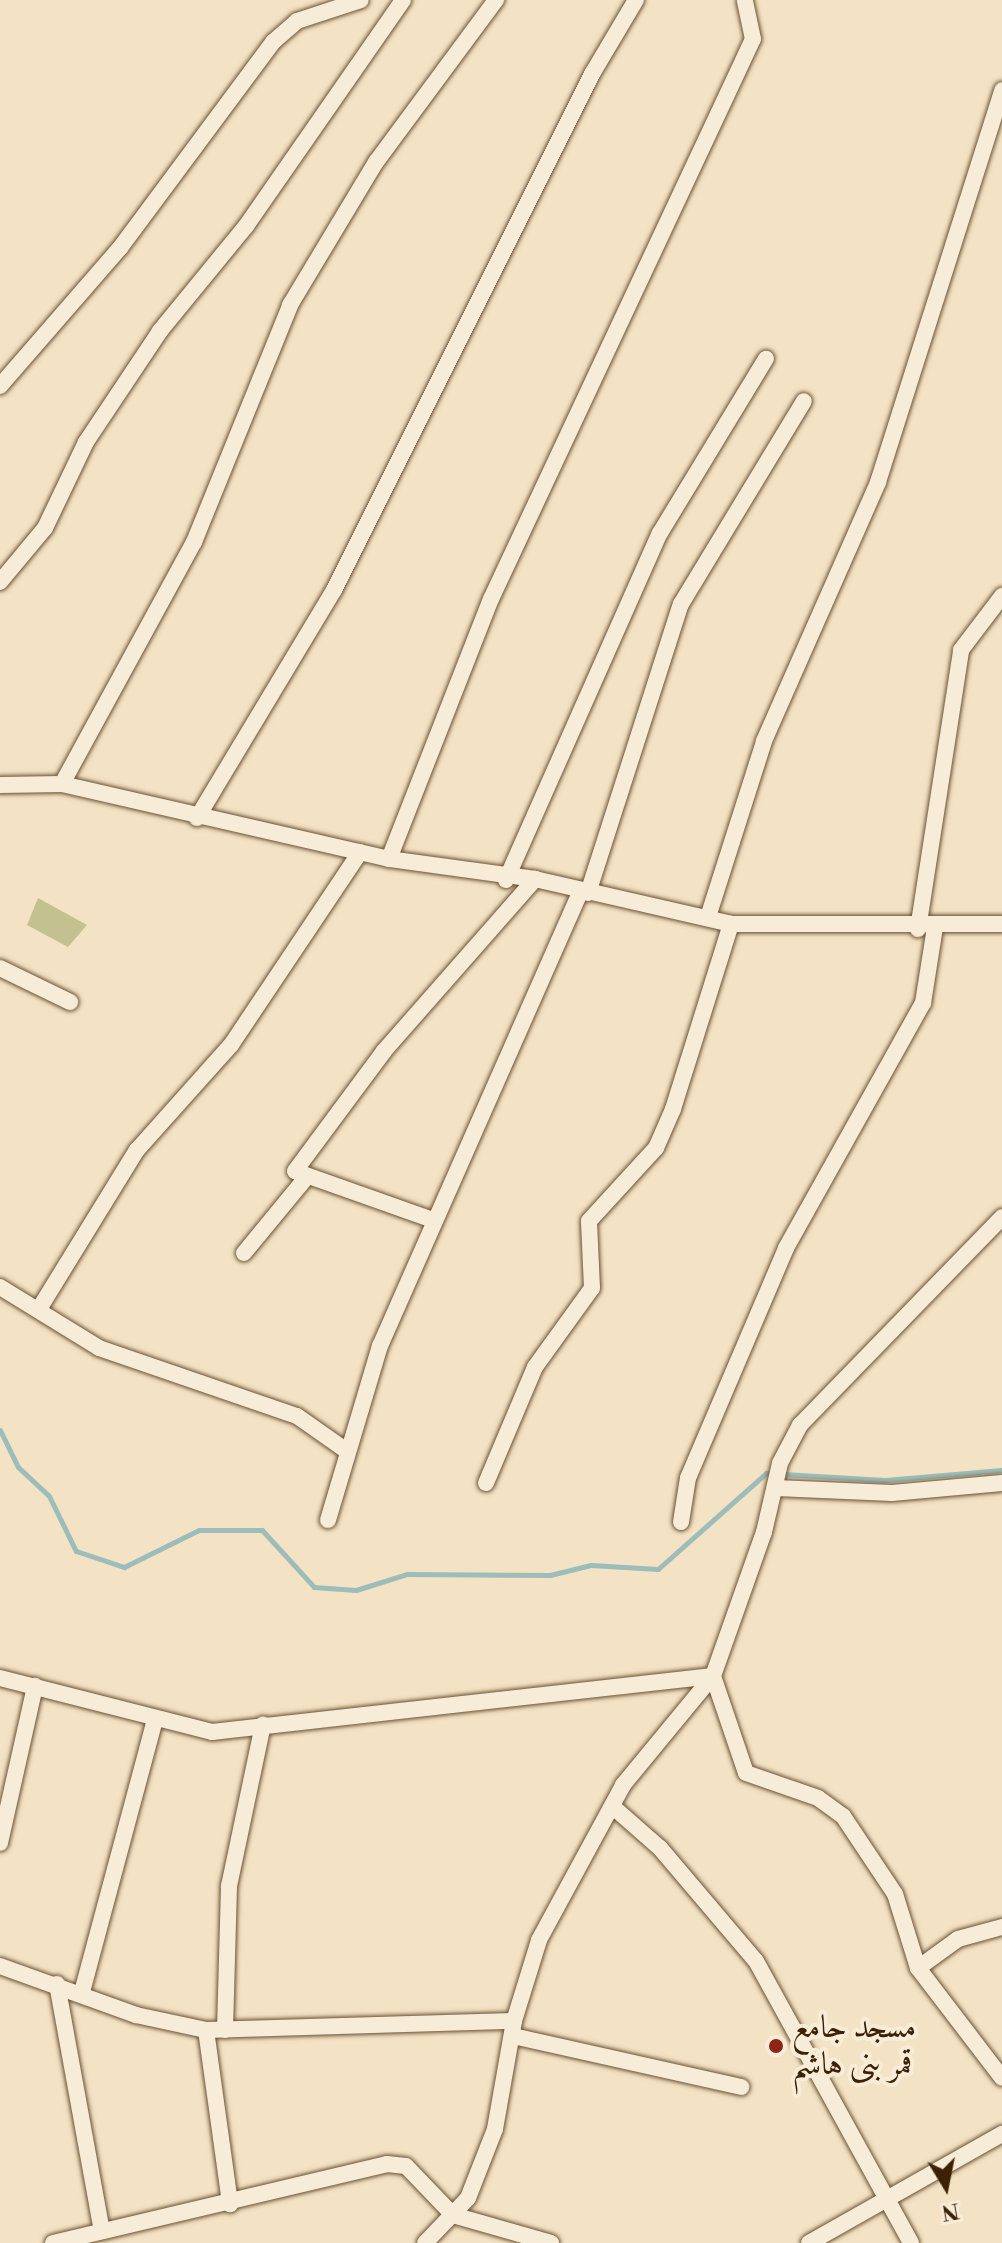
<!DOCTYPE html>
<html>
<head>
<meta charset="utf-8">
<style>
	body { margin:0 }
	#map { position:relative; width:1002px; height:2243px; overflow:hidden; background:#f3e2c3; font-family:"Libre Bodoni",Amiri,serif }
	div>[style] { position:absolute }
	.green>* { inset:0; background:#c2c18f }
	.stream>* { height:5px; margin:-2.5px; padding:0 2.5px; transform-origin:2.5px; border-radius:2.5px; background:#9cbdb9 }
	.roads { filter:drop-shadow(0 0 2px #6a5134) drop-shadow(0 0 2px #6a5134) }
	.minor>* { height:16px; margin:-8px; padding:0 8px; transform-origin:8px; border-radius:8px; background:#f7ecd8 }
	.dots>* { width:22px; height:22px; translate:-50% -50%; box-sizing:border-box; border:4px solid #f7ecd8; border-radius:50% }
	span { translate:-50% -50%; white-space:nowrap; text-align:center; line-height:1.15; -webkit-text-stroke:8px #f7ecd8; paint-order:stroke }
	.poi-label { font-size:32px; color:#3c2105 }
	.left { translate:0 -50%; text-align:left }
	.north { position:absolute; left:906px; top:2147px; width:80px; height:80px; -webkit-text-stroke:6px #f7ecd8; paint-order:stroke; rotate:170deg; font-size:22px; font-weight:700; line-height:32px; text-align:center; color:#3c2105 }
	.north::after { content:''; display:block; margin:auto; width:28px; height:36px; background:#3c2105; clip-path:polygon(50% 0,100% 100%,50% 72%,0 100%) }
</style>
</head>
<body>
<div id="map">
	<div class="green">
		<i style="clip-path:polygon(38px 898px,87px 925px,68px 947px,27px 925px)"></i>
	</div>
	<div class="stream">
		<i style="left:0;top:1430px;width:41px;rotate:64.1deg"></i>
		<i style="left:18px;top:1467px;width:42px;rotate:43.1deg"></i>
		<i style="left:49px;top:1496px;width:61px;rotate:63.9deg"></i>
		<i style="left:76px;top:1551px;width:51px;rotate:18.4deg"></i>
		<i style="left:124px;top:1567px;width:84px;rotate:-26.3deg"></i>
		<i style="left:199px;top:1530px;width:63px"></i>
		<i style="left:262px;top:1530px;width:77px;rotate:47.6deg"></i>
		<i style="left:314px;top:1587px;width:42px;rotate:4.1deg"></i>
		<i style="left:356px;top:1590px;width:53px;rotate:-17.4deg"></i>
		<i style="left:407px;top:1574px;width:143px;rotate:0.4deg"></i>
		<i style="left:550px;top:1575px;width:42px;rotate:-13.7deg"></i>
		<i style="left:591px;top:1565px;width:67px;rotate:3.4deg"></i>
		<i style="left:658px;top:1569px;width:144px;rotate:-41.6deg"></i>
		<i style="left:766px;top:1473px;width:119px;rotate:3.4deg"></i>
		<i style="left:885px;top:1480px;width:117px;rotate:-4.9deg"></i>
	</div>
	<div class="roads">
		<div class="minor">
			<i style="left:0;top:386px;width:183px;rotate:-49deg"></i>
			<i style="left:120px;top:248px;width:257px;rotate:-53.4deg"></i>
			<i style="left:273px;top:42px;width:32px;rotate:-41deg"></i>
			<i style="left:297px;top:21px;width:67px;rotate:-18.2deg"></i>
			<i style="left:0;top:582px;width:70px;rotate:-50.2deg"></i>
			<i style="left:45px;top:528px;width:95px;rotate:-64.5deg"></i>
			<i style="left:86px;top:442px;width:133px;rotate:-56.3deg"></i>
			<i style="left:160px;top:331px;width:136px;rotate:-50.7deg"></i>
			<i style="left:246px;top:226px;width:275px;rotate:-55.2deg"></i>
			<i style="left:62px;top:784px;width:276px;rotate:-61.4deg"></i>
			<i style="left:194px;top:542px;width:256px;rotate:-67.9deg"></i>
			<i style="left:290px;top:305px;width:167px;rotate:-59deg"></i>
			<i style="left:376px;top:162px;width:202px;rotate:-53.5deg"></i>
			<i style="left:0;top:785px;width:62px;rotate:-0.9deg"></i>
			<i style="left:62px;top:784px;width:335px;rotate:12.9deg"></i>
			<i style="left:389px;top:859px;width:147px;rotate:7.8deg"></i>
			<i style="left:535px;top:879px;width:201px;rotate:12.9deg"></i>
			<i style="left:731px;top:924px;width:271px"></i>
			<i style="left:197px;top:818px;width:266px;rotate:-59deg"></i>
			<i style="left:334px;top:590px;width:577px;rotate:-63.43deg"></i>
			<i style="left:592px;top:74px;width:86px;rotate:-59.3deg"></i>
			<i style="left:389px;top:859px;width:279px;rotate:-68.6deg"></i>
			<i style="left:491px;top:599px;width:618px;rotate:-64.93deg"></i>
			<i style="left:753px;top:39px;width:40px;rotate:-102deg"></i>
			<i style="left:506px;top:880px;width:380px;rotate:-66.1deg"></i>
			<i style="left:660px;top:533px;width:204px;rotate:-58.7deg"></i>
			<i style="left:588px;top:893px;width:304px;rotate:-72.2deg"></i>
			<i style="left:681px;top:604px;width:237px;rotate:-58.8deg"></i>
			<i style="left:708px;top:917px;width:185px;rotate:-72.3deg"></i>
			<i style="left:764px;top:741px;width:283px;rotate:-66.2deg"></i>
			<i style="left:878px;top:482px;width:411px;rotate:-72.4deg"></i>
			<i style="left:918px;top:929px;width:282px;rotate:-81.2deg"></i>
			<i style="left:961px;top:650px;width:68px;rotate:-52.8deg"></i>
			<i style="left:0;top:968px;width:78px;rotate:25.9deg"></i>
			<i style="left:433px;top:1220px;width:146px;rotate:-160.5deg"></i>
			<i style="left:295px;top:1171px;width:149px;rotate:-53.4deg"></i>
			<i style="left:384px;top:1051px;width:229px;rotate:-48.7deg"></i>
			<i style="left:244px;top:1253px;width:96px;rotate:-50.5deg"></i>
			<i style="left:0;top:1287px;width:116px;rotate:31.6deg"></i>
			<i style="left:99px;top:1348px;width:209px;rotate:19deg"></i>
			<i style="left:297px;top:1416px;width:57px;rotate:35.1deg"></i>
			<i style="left:39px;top:1309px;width:187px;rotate:-58.4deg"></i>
			<i style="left:137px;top:1150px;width:141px;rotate:-48.2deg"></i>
			<i style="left:231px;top:1045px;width:232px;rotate:-56.2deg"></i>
			<i style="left:486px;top:1483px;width:126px;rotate:-67.1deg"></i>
			<i style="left:535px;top:1367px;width:97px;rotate:-54.2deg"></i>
			<i style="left:592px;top:1288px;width:67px;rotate:-92.6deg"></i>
			<i style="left:589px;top:1221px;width:99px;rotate:-47.5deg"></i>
			<i style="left:656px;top:1148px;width:43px;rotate:-66.4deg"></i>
			<i style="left:673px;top:1109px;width:194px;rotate:-72.6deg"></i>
			<i style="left:776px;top:1488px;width:116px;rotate:2.5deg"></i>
			<i style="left:892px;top:1493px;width:110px;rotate:-5.2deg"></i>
			<i style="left:328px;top:1520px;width:182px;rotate:-73.4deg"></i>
			<i style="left:380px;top:1346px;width:494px;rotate:-66.2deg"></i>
			<i style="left:681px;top:1522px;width:45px;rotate:-81deg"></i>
			<i style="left:688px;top:1478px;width:250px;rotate:-66.9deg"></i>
			<i style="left:786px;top:1248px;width:281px;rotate:-60.8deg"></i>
			<i style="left:923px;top:1003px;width:77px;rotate:-81deg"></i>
			<i style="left:0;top:1678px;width:219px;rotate:14.3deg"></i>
			<i style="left:212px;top:1732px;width:504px;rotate:-6.38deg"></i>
			<i style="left:713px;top:1676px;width:102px;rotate:71.2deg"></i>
			<i style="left:746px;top:1773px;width:76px;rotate:19.1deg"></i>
			<i style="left:818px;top:1798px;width:31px;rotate:36deg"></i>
			<i style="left:843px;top:1816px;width:94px;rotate:56.3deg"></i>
			<i style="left:895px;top:1894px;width:77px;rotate:72.7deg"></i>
			<i style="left:918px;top:1968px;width:138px;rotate:52.6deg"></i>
			<i style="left:612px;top:1806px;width:64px;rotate:41.2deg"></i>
			<i style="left:660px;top:1848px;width:148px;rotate:49.7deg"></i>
			<i style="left:756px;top:1961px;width:322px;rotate:61.2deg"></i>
			<i style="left:0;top:1843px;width:161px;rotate:-77.4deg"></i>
			<i style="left:0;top:1966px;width:145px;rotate:19.8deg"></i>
			<i style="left:136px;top:2015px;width:72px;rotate:12.1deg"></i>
			<i style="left:206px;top:2030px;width:308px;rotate:-1.7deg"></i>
			<i style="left:918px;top:1968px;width:49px;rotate:-35.9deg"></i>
			<i style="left:958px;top:1939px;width:46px;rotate:-15.3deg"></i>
			<i style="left:57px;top:1984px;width:251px;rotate:79.7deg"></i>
			<i style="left:82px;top:1992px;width:283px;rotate:-75deg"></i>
			<i style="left:206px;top:2030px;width:176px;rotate:82.1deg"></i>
			<i style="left:225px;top:2030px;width:144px;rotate:-88.4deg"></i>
			<i style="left:229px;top:1886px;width:165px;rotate:-78.1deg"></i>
			<i style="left:513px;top:2036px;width:234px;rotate:12.6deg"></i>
			<i style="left:53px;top:2243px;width:343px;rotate:-13.3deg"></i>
			<i style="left:387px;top:2164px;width:19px;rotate:6deg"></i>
			<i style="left:406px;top:2166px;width:68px;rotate:46.2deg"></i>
			<i style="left:453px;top:2215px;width:102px;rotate:15.9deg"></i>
			<i style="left:425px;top:2243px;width:62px;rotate:-46.3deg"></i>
			<i style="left:468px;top:2198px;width:74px;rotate:-68.6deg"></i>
			<i style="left:495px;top:2129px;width:110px;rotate:-80deg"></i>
			<i style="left:514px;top:2021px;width:85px;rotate:-72.8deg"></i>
			<i style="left:539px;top:1940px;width:176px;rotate:-61.5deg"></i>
			<i style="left:623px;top:1785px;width:141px;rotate:-50.5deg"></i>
			<i style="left:713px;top:1676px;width:153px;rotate:-70.5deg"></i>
			<i style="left:764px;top:1532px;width:71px;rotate:-76.9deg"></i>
			<i style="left:780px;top:1463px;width:43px;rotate:-62.2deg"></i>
			<i style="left:800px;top:1425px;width:290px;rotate:-45.8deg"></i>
			<i style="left:809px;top:2243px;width:222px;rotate:-29.5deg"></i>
		</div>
	</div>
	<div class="dots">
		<i style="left:776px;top:2046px;background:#8f2418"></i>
	</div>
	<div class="poi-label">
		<span class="left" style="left:792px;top:2046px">مسجد جامع<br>قمر بنی هاشم</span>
	</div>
	<div class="north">N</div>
</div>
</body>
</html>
